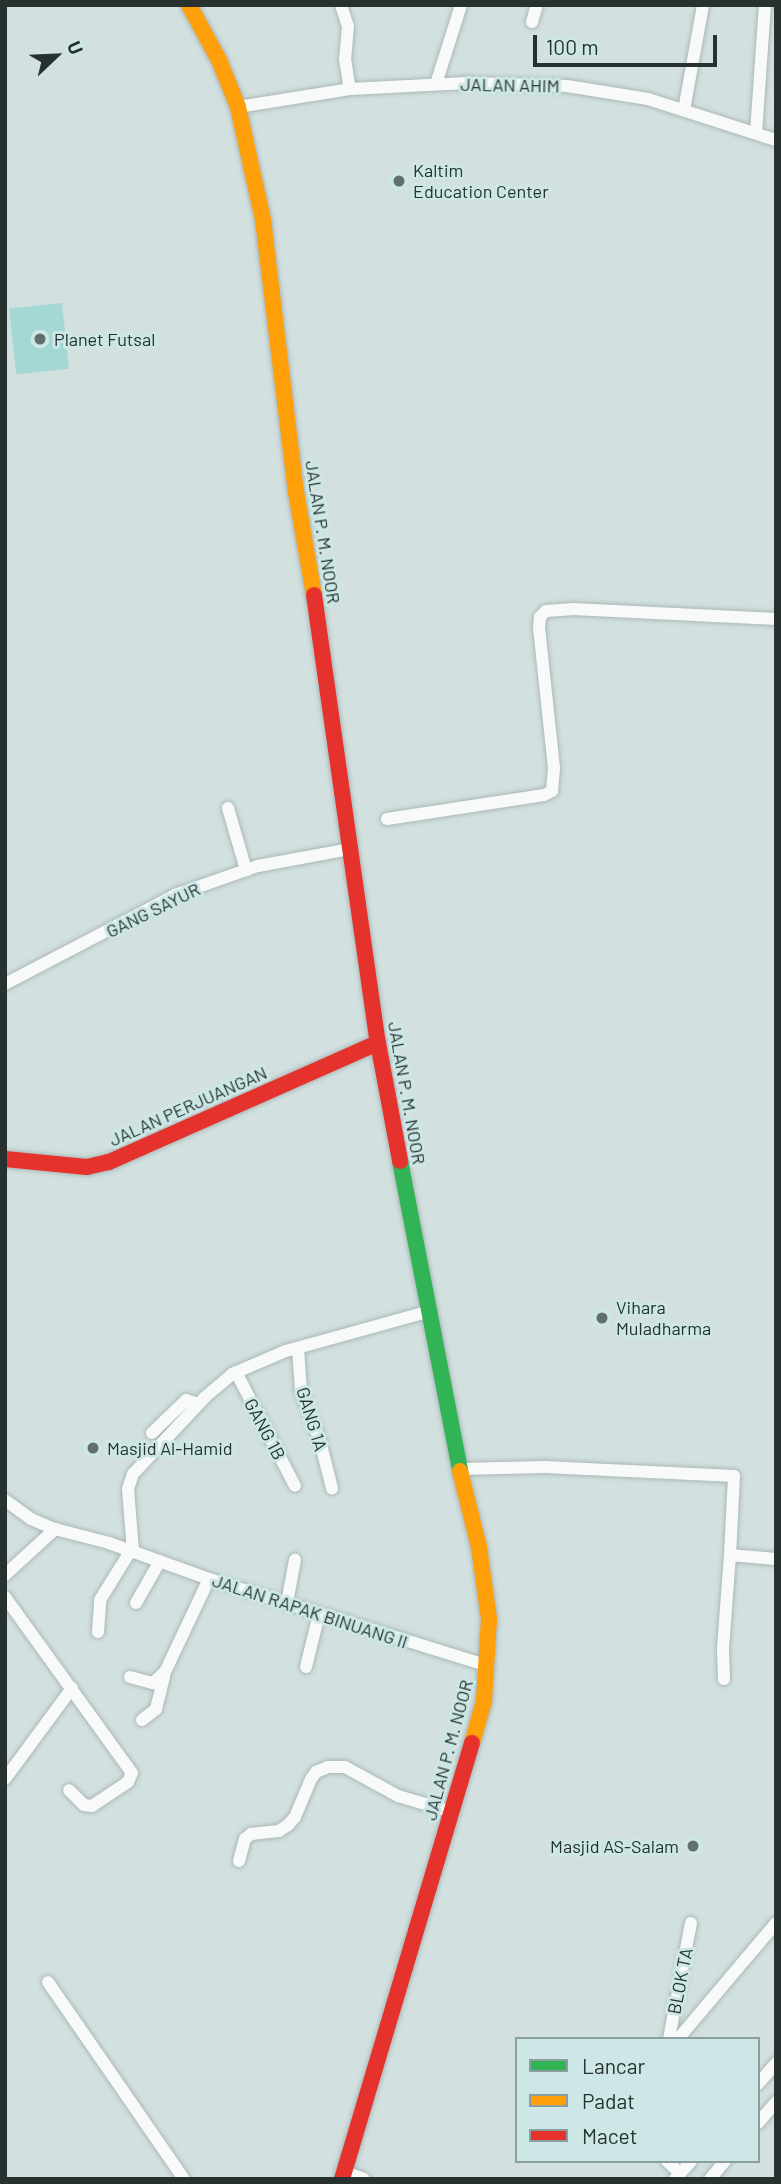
<!DOCTYPE html>
<html>
<head>
<meta charset="utf-8">
<style>
	body { margin:0 }
	#map { position:relative; width:781px; height:2184px; overflow:hidden; background:#d2e1e0; font-family:Barlow,sans-serif }
	div>[style] { position:absolute }
	.green>* { inset:0; background:#a4d8d4; transform-origin:0 0 }
	.roads { filter:drop-shadow(0 0 2px #acb8b7) drop-shadow(0 0 2px #acb8b7) }
	.street>* { height:12px; margin:-6px; padding:0 6px; transform-origin:6px; border-radius:6px; background:#f8fafa }
	.fast>* { height:16px; margin:-8px; padding:0 8px; transform-origin:8px; border-radius:8px; background:#30b455 }
	.slow>* { height:16px; margin:-8px; padding:0 8px; transform-origin:8px; border-radius:8px; background:#ff9f0a }
	.jam>* { height:16px; margin:-8px; padding:0 8px; transform-origin:8px; border-radius:8px; background:#e5322d }
	.dots>* { width:19px; height:19px; translate:-50% -50%; box-sizing:border-box; border:4px solid #cce7e5; border-radius:50% }
	span { translate:-50% -50%; white-space:nowrap; text-align:center; line-height:1.15; -webkit-text-stroke:6px #cce7e5; paint-order:stroke }
	.street-label { font-size:18px; color:#263130 }
	.poi-label { font-size:18px; color:#263130 }
	.left { translate:0 -50%; text-align:left }
	.right { translate:-100% -50%; text-align:right }
	.frame { position:absolute; inset:0; border:7px solid #263130; pointer-events:none }
	.legend { position:absolute; left:515px; top:2037px; width:245px; height:126px; box-sizing:border-box; background:#cce7e5; border:2px solid #8a9e9d; margin:0; padding:9px 12px; list-style:none; font-size:21px; color:#263130 }
	.legend li { display:flex; align-items:center; gap:14px; height:35px }
	.legend b { width:35px; border:2px solid #8a9e9d }
	.north { position:absolute; left:21px; top:21px; width:70px; height:70px; -webkit-text-stroke:5px #cce7e5; paint-order:stroke; rotate:67deg; font-size:19px; font-weight:700; line-height:28px; text-align:center; color:#263130 }
	.north::after { content:''; display:block; margin:auto; width:24px; height:32px; background:#263130; clip-path:polygon(50% 0,100% 100%,50% 72%,0 100%) }
	.scale { position:absolute; left:533px; top:35px; width:184px; height:32px; box-sizing:border-box; border:4px solid #263130; border-top:0; padding-left:9px; font-size:21px; line-height:24px; white-space:nowrap; color:#263130; -webkit-text-stroke:5px #cce7e5; paint-order:stroke }
</style>
</head>
<body>
<div id="map">
	<div class="green">
		<i style="left:62px;top:303px;width:66px;height:53px;rotate:84deg"></i>
	</div>
	<div class="roads">
		<div class="street">
			<i style="left:341px;top:5px;width:22px;rotate:72deg"></i>
			<i style="left:348px;top:26px;width:33px;rotate:95deg"></i>
			<i style="left:345px;top:59px;width:30px;rotate:81deg"></i>
			<i style="left:532px;top:22px;width:18px;rotate:-74deg"></i>
			<i style="left:436px;top:84px;width:83px;rotate:-72.4deg"></i>
			<i style="left:238px;top:107px;width:113px;rotate:-9.1deg"></i>
			<i style="left:350px;top:89px;width:117px;rotate:-2.9deg"></i>
			<i style="left:467px;top:83px;width:100px;rotate:1.7deg"></i>
			<i style="left:567px;top:86px;width:82px;rotate:9.1deg"></i>
			<i style="left:648px;top:99px;width:134px;rotate:17.8deg"></i>
			<i style="left:684px;top:110px;width:107px;rotate:-79.7deg"></i>
			<i style="left:756px;top:133px;width:128px;rotate:-86deg"></i>
			<i style="left:228px;top:808px;width:65px;rotate:73.8deg"></i>
			<i style="left:387px;top:819px;width:159px;rotate:-8.7deg"></i>
			<i style="left:544px;top:795px;width:9px;rotate:-27deg"></i>
			<i style="left:552px;top:791px;width:23px;rotate:-85deg"></i>
			<i style="left:554px;top:768px;width:141px;rotate:-96.1deg"></i>
			<i style="left:539px;top:628px;width:11px;rotate:-85deg"></i>
			<i style="left:540px;top:617px;width:8px;rotate:-45deg"></i>
			<i style="left:546px;top:611px;width:28px;rotate:-4deg"></i>
			<i style="left:574px;top:609px;width:202px;rotate:2.8deg"></i>
			<i style="left:5px;top:984px;width:192px;rotate:-27.6deg"></i>
			<i style="left:175px;top:895px;width:88px;rotate:-19.3deg"></i>
			<i style="left:258px;top:866px;width:94px;rotate:-10.5deg"></i>
			<i style="left:298px;top:1348px;width:43px;rotate:86deg"></i>
			<i style="left:301px;top:1391px;width:53px;rotate:69.2deg"></i>
			<i style="left:320px;top:1441px;width:49px;rotate:75.7deg"></i>
			<i style="left:236px;top:1372px;width:128px;rotate:62.6deg"></i>
			<i style="left:152px;top:1433px;width:47px;rotate:-44.1deg"></i>
			<i style="left:186px;top:1400px;width:13px;rotate:18deg"></i>
			<i style="left:459px;top:1469px;width:86px;rotate:-1.3deg"></i>
			<i style="left:545px;top:1467px;width:189px;rotate:2.7deg"></i>
			<i style="left:734px;top:1476px;width:79px;rotate:92.9deg"></i>
			<i style="left:730px;top:1555px;width:46px;rotate:5deg"></i>
			<i style="left:5px;top:1500px;width:32px;rotate:36deg"></i>
			<i style="left:31px;top:1519px;width:26px;rotate:23deg"></i>
			<i style="left:55px;top:1529px;width:56px;rotate:14.5deg"></i>
			<i style="left:109px;top:1543px;width:106px;rotate:19.8deg"></i>
			<i style="left:209px;top:1579px;width:292px;rotate:17.3deg"></i>
			<i style="left:133px;top:1551px;width:62px;rotate:-94.6deg"></i>
			<i style="left:128px;top:1489px;width:16px;rotate:-72deg"></i>
			<i style="left:133px;top:1474px;width:105px;rotate:-46.9deg"></i>
			<i style="left:205px;top:1397px;width:35px;rotate:-40deg"></i>
			<i style="left:232px;top:1374px;width:59px;rotate:-23.1deg"></i>
			<i style="left:286px;top:1351px;width:146px;rotate:-15.5deg"></i>
			<i style="left:5px;top:1575px;width:68px;rotate:-42.6deg"></i>
			<i style="left:5px;top:1597px;width:217px;rotate:54.2deg"></i>
			<i style="left:132px;top:1773px;width:10px;rotate:114deg"></i>
			<i style="left:128px;top:1782px;width:43px;rotate:146.3deg"></i>
			<i style="left:92px;top:1806px;width:8px;rotate:-173deg"></i>
			<i style="left:84px;top:1805px;width:21px;rotate:-135deg"></i>
			<i style="left:136px;top:1603px;width:48px;rotate:-60.3deg"></i>
			<i style="left:287px;top:1603px;width:44px;rotate:-79.5deg"></i>
			<i style="left:98px;top:1632px;width:32px;rotate:-86deg"></i>
			<i style="left:100px;top:1600px;width:59px;rotate:-58.2deg"></i>
			<i style="left:306px;top:1667px;width:55px;rotate:-76.2deg"></i>
			<i style="left:130px;top:1677px;width:24px;rotate:15deg"></i>
			<i style="left:153px;top:1683px;width:16px;rotate:-43deg"></i>
			<i style="left:165px;top:1672px;width:103px;rotate:-64.7deg"></i>
			<i style="left:724px;top:1679px;width:31px;rotate:-92deg"></i>
			<i style="left:723px;top:1648px;width:93px;rotate:-85.7deg"></i>
			<i style="left:142px;top:1720px;width:18px;rotate:-38deg"></i>
			<i style="left:156px;top:1709px;width:34px;rotate:-76deg"></i>
			<i style="left:5px;top:1779px;width:113px;rotate:-53.6deg"></i>
			<i style="left:239px;top:1861px;width:23px;rotate:-75deg"></i>
			<i style="left:245px;top:1839px;width:8px;rotate:-40deg"></i>
			<i style="left:251px;top:1834px;width:28px;rotate:-6deg"></i>
			<i style="left:279px;top:1831px;width:11px;rotate:-34deg"></i>
			<i style="left:288px;top:1825px;width:11px;rotate:-49deg"></i>
			<i style="left:295px;top:1817px;width:41px;rotate:-67.2deg"></i>
			<i style="left:311px;top:1779px;width:9px;rotate:-54deg"></i>
			<i style="left:316px;top:1772px;width:13px;rotate:-23deg"></i>
			<i style="left:328px;top:1767px;width:17px"></i>
			<i style="left:345px;top:1767px;width:60px;rotate:28.7deg"></i>
			<i style="left:398px;top:1796px;width:57px;rotate:16.2deg"></i>
			<i style="left:48px;top:1982px;width:239px;rotate:55.4deg"></i>
			<i style="left:669px;top:2039px;width:118px;rotate:-79.3deg"></i>
			<i style="left:678px;top:2039px;width:152px;rotate:-49.8deg"></i>
			<i style="left:758px;top:2084px;width:28px;rotate:-49deg"></i>
			<i style="left:758px;top:2123px;width:28px;rotate:-49deg"></i>
			<i style="left:667px;top:2161px;width:18px;rotate:43deg"></i>
			<i style="left:344px;top:2172px;width:21px;rotate:19deg"></i>
			<i style="left:675px;top:2179px;width:24px;rotate:-48deg"></i>
			<i style="left:710px;top:2179px;width:23px;rotate:-50deg"></i>
		</div>
		<div class="fast">
			<i style="left:400px;top:1161px;width:316px;rotate:79deg"></i>
		</div>
		<div class="slow">
			<i style="left:189px;top:5px;width:63px;rotate:61.4deg"></i>
			<i style="left:219px;top:60px;width:51px;rotate:68deg"></i>
			<i style="left:238px;top:107px;width:116px;rotate:77.5deg"></i>
			<i style="left:263px;top:220px;width:274px;rotate:83.1deg"></i>
			<i style="left:296px;top:492px;width:105px;rotate:80.1deg"></i>
			<i style="left:460px;top:1471px;width:78px;rotate:76deg"></i>
			<i style="left:479px;top:1547px;width:73px;rotate:82.1deg"></i>
			<i style="left:489px;top:1619px;width:82px;rotate:93.5deg"></i>
			<i style="left:484px;top:1701px;width:44px;rotate:105.9deg"></i>
		</div>
		<div class="jam">
			<i style="left:314px;top:595px;width:453px;rotate:81.9deg"></i>
			<i style="left:378px;top:1043px;width:120px;rotate:79.4deg"></i>
			<i style="left:5px;top:1159px;width:82px;rotate:5.6deg"></i>
			<i style="left:87px;top:1167px;width:23px;rotate:-13deg"></i>
			<i style="left:109px;top:1162px;width:294px;rotate:-23.9deg"></i>
			<i style="left:342px;top:2179px;width:455px;rotate:-73.4deg"></i>
		</div>
	</div>
	<div class="dots">
		<i style="left:399px;top:181px;background:#626f6e"></i>
		<i style="left:40px;top:339px;background:#626f6e"></i>
		<i style="left:602px;top:1318px;background:#626f6e"></i>
		<i style="left:93px;top:1448px;background:#626f6e"></i>
		<i style="left:693px;top:1846px;background:#626f6e"></i>
	</div>
	<div class="street-label">
		<span style="left:510px;top:85px;rotate:1deg">JALAN AHIM</span>
		<span style="left:323px;top:532px;rotate:81deg">JALAN P. M. NOOR</span>
		<span style="left:153px;top:910px;rotate:-26deg">GANG SAYUR</span>
		<span style="left:407px;top:1093px;rotate:80deg">JALAN P. M. NOOR</span>
		<span style="left:188px;top:1106px;rotate:-24deg">JALAN PERJUANGAN</span>
		<span style="left:312px;top:1419px;rotate:73deg">GANG 1A</span>
		<span style="left:265px;top:1429px;rotate:62deg">GANG 1B</span>
		<span style="left:310px;top:1611px;rotate:18deg">JALAN RAPAK BINUANG II</span>
		<span style="left:448px;top:1750px;rotate:-75deg">JALAN P. M. NOOR</span>
		<span style="left:680px;top:1981px;rotate:-79deg">BLOK TA</span>
	</div>
	<div class="poi-label">
		<span class="left" style="left:413px;top:181px">Kaltim<br>Education Center</span>
		<span class="left" style="left:54px;top:339px">Planet Futsal</span>
		<span class="left" style="left:616px;top:1318px">Vihara<br>Muladharma</span>
		<span class="left" style="left:107px;top:1448px">Masjid Al-Hamid</span>
		<span class="right" style="left:679px;top:1846px">Masjid AS-Salam</span>
	</div>
	<div class="frame"></div>
	<ul class="legend">
	<li><b style="height:9px;background:#30b455"></b>Lancar</li>
	<li><b style="height:9px;background:#ff9f0a"></b>Padat</li>
	<li><b style="height:9px;background:#e5322d"></b>Macet</li>
	</ul>
	<div class="north">U</div>
	<div class="scale">100 m</div>
</div>
</body>
</html>
